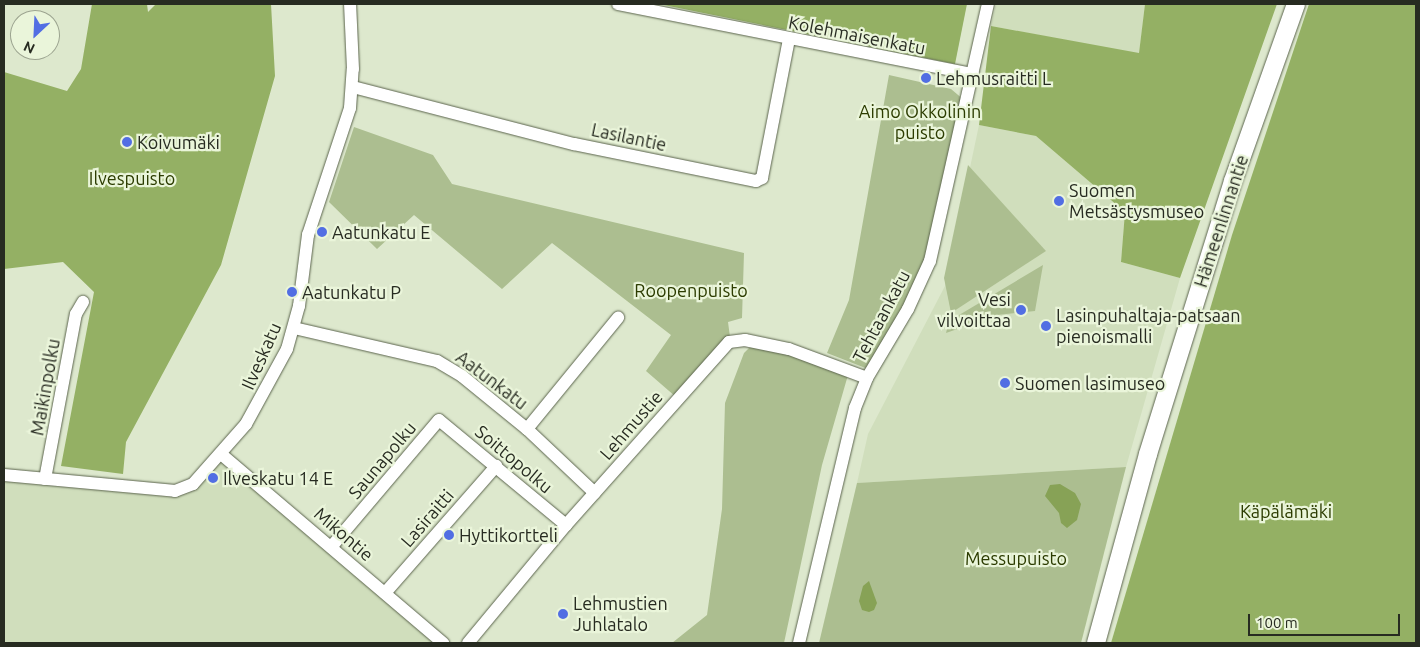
<!DOCTYPE html>
<html>
<head>
<meta charset="utf-8">
<style>
	body { margin:0 }
	#map { position:relative; width:1420px; height:647px; overflow:hidden; background:#dde8cd; font-family:Ubuntu,sans-serif }
	div>[style] { position:absolute }
	.built>* { inset:0; background:#d0debc }
	.green>* { inset:0; background:#acbe90 }
	.forest>* { inset:0; background:#94b064 }
	.water>* { inset:0; background:#87a256 }
	.roads { filter:drop-shadow(0 0 1px #5b644d) drop-shadow(0 0 1px #5b644d) }
	.street>* { height:12px; margin:-6px; padding:0 6px; transform-origin:6px; border-radius:6px; background:#fff }
	.secondary>* { height:18px; margin:-9px; padding:0 9px; transform-origin:9px; border-radius:9px; background:#fff }
	.dots>* { width:14px; height:14px; translate:-50% -50%; box-sizing:border-box; border:2px solid #eaf5da; border-radius:50% }
	span { translate:-50% -50%; white-space:nowrap; text-align:center; line-height:1.15; -webkit-text-stroke:4.5px #eaf5da; paint-order:stroke }
	.street-label { font-size:18px; color:#272b21 }
	.poi-label { font-size:18px; color:#272b21 }
	.left { translate:0 -50%; text-align:left }
	.right { translate:-100% -50%; text-align:right }
	.park-label { font-size:18px; color:#2c3c01 }
	.frame { position:absolute; inset:0; border:5px solid #272b21; pointer-events:none }
	.north { position:absolute; left:10px; top:10px; width:50px; height:50px; box-sizing:border-box; background:#eaf5da; border:1px solid #9ca490; border-radius:50%; rotate:205deg; font-size:14px; font-weight:700; line-height:20px; text-align:center; color:#272b21 }
	.north::after { content:''; display:block; margin:auto; width:18px; height:22px; background:#526ee3; clip-path:polygon(50% 0,100% 100%,50% 72%,0 100%) }
	.scale { position:absolute; left:1248px; top:614px; width:152px; height:22px; box-sizing:border-box; border:2px solid #272b21; border-top:0; padding-left:6px; font-size:15px; line-height:18px; white-space:nowrap; color:#272b21; -webkit-text-stroke:4px #eaf5da; paint-order:stroke }
</style>
</head>
<body>
<div id="map">
	<div class="built">
		<i style="clip-path:polygon(996px 4px,1145px 4px,1139px 54px,991px 26px)"></i>
		<i style="clip-path:polygon(979px 125px,1036px 136px,1125px 212px,1121px 262px,1180px 278px,1126px 467px,857px 483px,868px 434px,945px 286px)"></i>
		<i style="clip-path:polygon(221px 454px,443px 643px,4px 643px,4px 475px,175px 491px)"></i>
	</div>
	<div class="green">
		<i style="clip-path:polygon(889px 75px,951px 89px,964px 100px,927px 258px,905px 307px,868px 369px,827px 353px,849px 300px)"></i>
		<i style="clip-path:polygon(354px 127px,433px 155px,452px 184px,744px 253px,742px 318px,728px 322px,730px 337px,676px 397px,646px 371px,671px 335px,552px 243px,502px 289px,414px 215px,377px 249px,329px 202px)"></i>
		<i style="clip-path:polygon(968px 165px,1046px 251px,951px 313px,944px 278px)"></i>
		<i style="clip-path:polygon(1043px 265px,1035px 311px,997px 315px,946px 333px,949px 321px)"></i>
		<i style="clip-path:polygon(750px 347px,812px 360px,848px 375px,822px 465px,784px 643px,672px 643px,707px 615px,722px 509px,725px 403px,744px 353px)"></i>
		<i style="clip-path:polygon(1126px 467px,1081px 643px,819px 643px,857px 483px)"></i>
	</div>
	<div class="forest">
		<i style="clip-path:polygon(92px 4px,147px 4px,148px 12px,156px 4px,271px 4px,275px 76px,221px 265px,126px 442px,123px 474px,61px 466px,94px 292px,63px 262px,4px 269px,4px 72px,67px 91px,81px 69px)"></i>
		<i style="clip-path:polygon(659px 4px,967px 4px,955px 64px)"></i>
		<i style="clip-path:polygon(1145px 4px,1277px 4px,1180px 278px,1121px 262px,1125px 212px,1036px 136px,979px 125px,991px 26px,1139px 53px)"></i>
		<i style="clip-path:polygon(1309px 4px,1416px 4px,1416px 643px,1111px 643px,1232px 235px)"></i>
	</div>
	<div class="water">
		<i style="clip-path:polygon(1060px 484px,1075px 493px,1081px 504px,1077px 520px,1067px 528px,1061px 523px,1059px 513px,1045px 496px,1050px 485px)"></i>
		<i style="clip-path:polygon(869px 581px,877px 603px,874px 610px,869px 612px,862px 610px,859px 601px,863px 586px)"></i>
	</div>
	<div class="roads">
		<div class="street">
			<i style="left:618px;top:4px;width:362px;rotate:11.2deg"></i>
			<i style="left:353px;top:87px;width:228px;rotate:14.5deg"></i>
			<i style="left:574px;top:144px;width:186px;rotate:11.5deg"></i>
			<i style="left:756px;top:181px;width:7px;rotate:-27deg"></i>
			<i style="left:762px;top:178px;width:142px;rotate:-79deg"></i>
			<i style="left:294px;top:328px;width:147px;rotate:13deg"></i>
			<i style="left:437px;top:361px;width:29px;rotate:31deg"></i>
			<i style="left:462px;top:376px;width:84px;rotate:39.2deg"></i>
			<i style="left:527px;top:429px;width:144px;rotate:-50.7deg"></i>
			<i style="left:527px;top:429px;width:93px;rotate:43.3deg"></i>
			<i style="left:221px;top:454px;width:292px;rotate:40.4deg"></i>
			<i style="left:4px;top:475px;width:172px;rotate:5.3deg"></i>
			<i style="left:175px;top:491px;width:19px;rotate:-21deg"></i>
			<i style="left:193px;top:484px;width:80px;rotate:-48.5deg"></i>
			<i style="left:246px;top:424px;width:85px;rotate:-61.3deg"></i>
			<i style="left:287px;top:349px;width:45px;rotate:-74.4deg"></i>
			<i style="left:299px;top:306px;width:72px;rotate:-82.8deg"></i>
			<i style="left:308px;top:235px;width:134px;rotate:-71.7deg"></i>
			<i style="left:350px;top:108px;width:39px;rotate:-86deg"></i>
			<i style="left:353px;top:69px;width:65px;rotate:-92.6deg"></i>
			<i style="left:45px;top:479px;width:168px;rotate:-79.4deg"></i>
			<i style="left:76px;top:314px;width:14px;rotate:-60deg"></i>
			<i style="left:332px;top:546px;width:165px;rotate:-49.7deg"></i>
			<i style="left:439px;top:420px;width:165px;rotate:39.6deg"></i>
			<i style="left:385px;top:593px;width:169px;rotate:-48.8deg"></i>
			<i style="left:468px;top:643px;width:153px;rotate:-50.3deg"></i>
			<i style="left:566px;top:525px;width:245px;rotate:-48.3deg"></i>
			<i style="left:729px;top:342px;width:16px;rotate:-7deg"></i>
			<i style="left:745px;top:340px;width:45px;rotate:11.6deg"></i>
			<i style="left:789px;top:349px;width:83px;rotate:20.4deg"></i>
			<i style="left:799px;top:643px;width:242px;rotate:-76.6deg"></i>
			<i style="left:855px;top:408px;width:32px;rotate:-68deg"></i>
			<i style="left:867px;top:378px;width:80px;rotate:-59.3deg"></i>
			<i style="left:908px;top:309px;width:53px;rotate:-65.4deg"></i>
			<i style="left:930px;top:261px;width:263px;rotate:-77.3deg"></i>
		</div>
		<div class="secondary">
			<i style="left:1096px;top:643px;width:196px;rotate:-74.6deg"></i>
			<i style="left:1148px;top:454px;width:286px;rotate:-72.7deg"></i>
			<i style="left:1233px;top:181px;width:188px;rotate:-70.4deg"></i>
		</div>
	</div>
	<div class="dots">
		<i style="left:926px;top:78px;background:#526ee3"></i>
		<i style="left:127px;top:142px;background:#526ee3"></i>
		<i style="left:1059px;top:201px;background:#526ee3"></i>
		<i style="left:322px;top:232px;background:#526ee3"></i>
		<i style="left:292px;top:292px;background:#526ee3"></i>
		<i style="left:1021px;top:310px;background:#526ee3"></i>
		<i style="left:1046px;top:326px;background:#526ee3"></i>
		<i style="left:1005px;top:383px;background:#526ee3"></i>
		<i style="left:213px;top:478px;background:#526ee3"></i>
		<i style="left:449px;top:535px;background:#526ee3"></i>
		<i style="left:563px;top:614px;background:#526ee3"></i>
	</div>
	<div class="street-label">
		<span style="left:857px;top:35px;rotate:11deg">Kolehmaisenkatu</span>
		<span style="left:629px;top:137px;rotate:12deg">Lasilantie</span>
		<span style="left:1221px;top:221px;rotate:-72deg">Hämeenlinnantie</span>
		<span style="left:881px;top:316px;rotate:-62deg">Tehtaankatu</span>
		<span style="left:261px;top:356px;rotate:-66deg">Ilveskatu</span>
		<span style="left:492px;top:380px;rotate:37deg">Aatunkatu</span>
		<span style="left:45px;top:387px;rotate:-80deg">Maikinpolku</span>
		<span style="left:631px;top:425px;rotate:-49deg">Lehmustie</span>
		<span style="left:514px;top:459px;rotate:40deg">Soittopolku</span>
		<span style="left:382px;top:460px;rotate:-50deg">Saunapolku</span>
		<span style="left:427px;top:518px;rotate:-49deg">Lasiraitti</span>
		<span style="left:344px;top:534px;rotate:41deg">Mikontie</span>
	</div>
	<div class="poi-label">
		<span class="left" style="left:936px;top:78px">Lehmusraitti L</span>
		<span class="left" style="left:137px;top:142px">Koivumäki</span>
		<span class="left" style="left:1069px;top:201px">Suomen<br>Metsästysmuseo</span>
		<span class="left" style="left:332px;top:232px">Aatunkatu E</span>
		<span class="left" style="left:302px;top:292px">Aatunkatu P</span>
		<span class="right" style="left:1011px;top:310px">Vesi<br>vilvoittaa</span>
		<span class="left" style="left:1056px;top:326px">Lasinpuhaltaja-patsaan<br>pienoismalli</span>
		<span class="left" style="left:1015px;top:383px">Suomen lasimuseo</span>
		<span class="left" style="left:223px;top:478px">Ilveskatu 14 E</span>
		<span class="left" style="left:459px;top:535px">Hyttikortteli</span>
		<span class="left" style="left:573px;top:614px">Lehmustien<br>Juhlatalo</span>
	</div>
	<div class="park-label">
		<span style="left:920px;top:122px">Aimo Okkolinin<br>puisto</span>
		<span style="left:132px;top:178px">Ilvespuisto</span>
		<span style="left:691px;top:290px">Roopenpuisto</span>
		<span style="left:1286px;top:511px">Käpälämäki</span>
		<span style="left:1016px;top:558px">Messupuisto</span>
	</div>
	<div class="frame"></div>
	<div class="north">N</div>
	<div class="scale">100 m</div>
</div>
</body>
</html>
